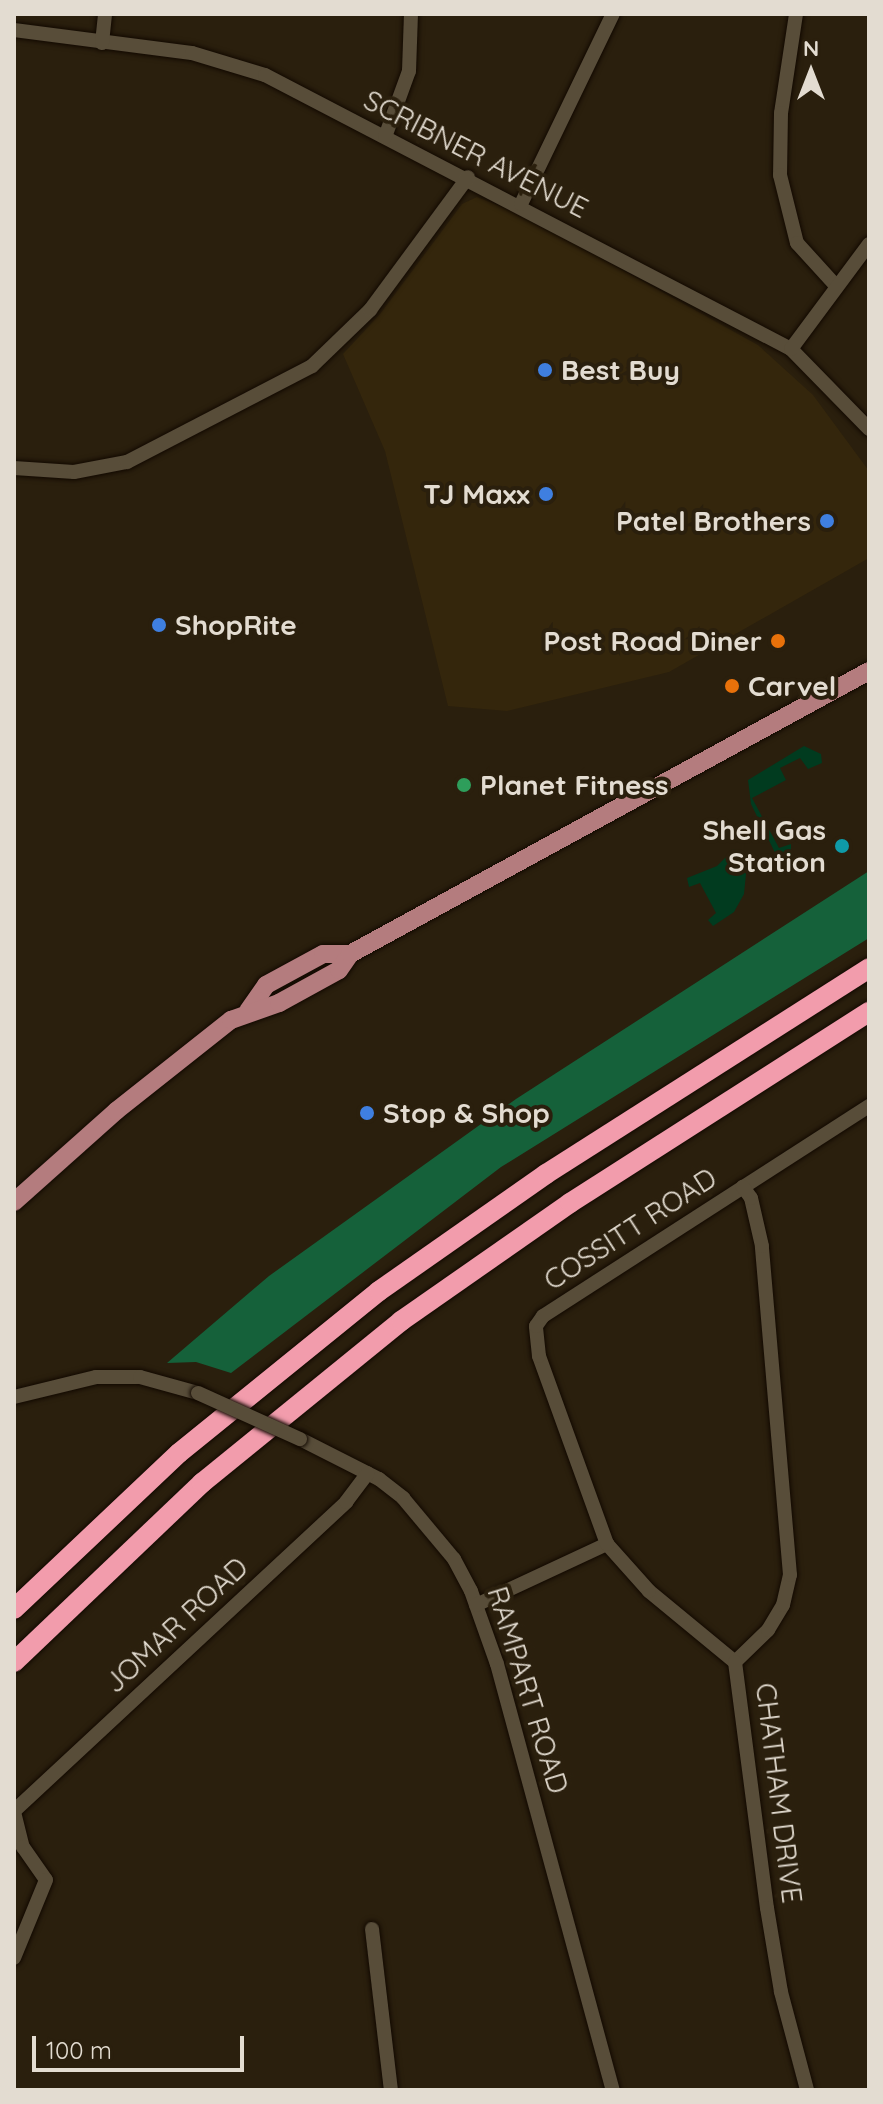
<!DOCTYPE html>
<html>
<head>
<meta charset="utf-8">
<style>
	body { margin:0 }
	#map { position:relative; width:883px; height:2104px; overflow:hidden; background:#2a1f0d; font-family:Quicksand,sans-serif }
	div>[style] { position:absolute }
	.built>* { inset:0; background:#34260c }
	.green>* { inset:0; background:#013b1f }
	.forest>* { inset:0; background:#15613a }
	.roads { filter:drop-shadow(0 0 2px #120900) drop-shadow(0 0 2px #120900) }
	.minor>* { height:14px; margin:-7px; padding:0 7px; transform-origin:7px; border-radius:7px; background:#584d39 }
	.major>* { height:18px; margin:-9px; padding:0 9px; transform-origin:9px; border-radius:9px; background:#b47c7e }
	.highway>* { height:20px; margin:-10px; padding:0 10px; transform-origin:10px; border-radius:10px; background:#f29cac }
	.bridges { filter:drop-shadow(0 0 2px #120900) drop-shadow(0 0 2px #120900) }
	.minor-bridge>* { height:14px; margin:-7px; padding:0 7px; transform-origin:7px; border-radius:7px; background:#584d39 }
	.dots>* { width:22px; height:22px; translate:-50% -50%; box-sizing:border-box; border:4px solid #2a1f0d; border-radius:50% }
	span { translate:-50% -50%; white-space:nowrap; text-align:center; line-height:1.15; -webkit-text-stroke:8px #2a1f0d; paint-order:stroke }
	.street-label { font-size:28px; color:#e3dcd1 }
	.poi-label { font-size:28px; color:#e3dcd1; font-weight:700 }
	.left { translate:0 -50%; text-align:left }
	.right { translate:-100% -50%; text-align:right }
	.frame { position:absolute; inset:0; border:16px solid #e3dcd1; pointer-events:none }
	.north { position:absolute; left:771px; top:32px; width:80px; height:80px; -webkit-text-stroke:6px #2a1f0d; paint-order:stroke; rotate:0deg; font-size:22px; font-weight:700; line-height:32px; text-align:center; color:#e3dcd1 }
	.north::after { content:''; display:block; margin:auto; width:28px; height:36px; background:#e3dcd1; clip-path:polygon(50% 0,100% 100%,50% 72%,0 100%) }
	.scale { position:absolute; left:32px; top:2036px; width:212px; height:36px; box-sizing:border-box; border:4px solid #e3dcd1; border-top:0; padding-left:10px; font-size:24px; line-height:28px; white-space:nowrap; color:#e3dcd1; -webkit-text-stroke:6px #2a1f0d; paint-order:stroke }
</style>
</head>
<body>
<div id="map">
	<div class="built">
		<i style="clip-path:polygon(477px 197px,523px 215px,758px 345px,813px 395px,869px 471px,869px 558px,669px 672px,507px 711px,448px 706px,385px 451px,343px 354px,380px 314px,462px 204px)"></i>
	</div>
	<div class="green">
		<i style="clip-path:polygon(804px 746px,821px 754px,822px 763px,808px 769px,800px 758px,780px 768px,786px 780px,752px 798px,779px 848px,791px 844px,791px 864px,781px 865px,751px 804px,748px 780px)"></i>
		<i style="clip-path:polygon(734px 849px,746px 874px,744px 894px,734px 912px,713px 926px,708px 920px,716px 913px,700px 883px,689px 887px,687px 878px,717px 866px)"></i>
	</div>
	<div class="forest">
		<i style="clip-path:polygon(869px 871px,869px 938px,501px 1167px,231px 1373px,196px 1362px,167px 1363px,269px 1276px,516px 1099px)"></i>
	</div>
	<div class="roads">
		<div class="minor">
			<i style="left:796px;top:14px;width:100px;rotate:98.6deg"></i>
			<i style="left:781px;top:113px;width:62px;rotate:90.9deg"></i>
			<i style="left:780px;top:175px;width:70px;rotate:76deg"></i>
			<i style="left:797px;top:243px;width:59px;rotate:47.7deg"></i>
			<i style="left:14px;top:30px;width:179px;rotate:7.4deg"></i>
			<i style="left:192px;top:53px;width:76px;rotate:16.8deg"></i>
			<i style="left:265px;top:75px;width:593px;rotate:27.52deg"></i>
			<i style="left:791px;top:349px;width:112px;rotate:45.7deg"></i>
			<i style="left:102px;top:43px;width:29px;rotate:-84deg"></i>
			<i style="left:385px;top:137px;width:70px;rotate:-70deg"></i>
			<i style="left:409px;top:71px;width:57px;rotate:-88deg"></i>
			<i style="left:521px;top:204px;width:211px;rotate:-64.2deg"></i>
			<i style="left:791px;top:349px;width:131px;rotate:-53.4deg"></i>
			<i style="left:14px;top:468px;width:60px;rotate:3.8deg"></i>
			<i style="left:74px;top:472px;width:54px;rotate:-10.7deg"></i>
			<i style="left:127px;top:462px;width:208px;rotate:-27.4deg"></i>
			<i style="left:312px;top:366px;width:81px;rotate:-44deg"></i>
			<i style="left:370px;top:310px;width:165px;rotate:-53.6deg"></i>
			<i style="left:14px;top:1397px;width:84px;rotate:-13.7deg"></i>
			<i style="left:96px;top:1377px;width:44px"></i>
			<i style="left:140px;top:1377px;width:60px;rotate:15.4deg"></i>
			<i style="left:300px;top:1439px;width:89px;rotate:26.9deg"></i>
			<i style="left:379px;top:1479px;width:31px;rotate:38deg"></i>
			<i style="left:403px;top:1498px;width:80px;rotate:50.1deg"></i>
			<i style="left:454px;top:1559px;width:36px;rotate:62deg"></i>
			<i style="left:471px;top:1591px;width:77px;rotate:70.4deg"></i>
			<i style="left:497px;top:1664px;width:442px;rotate:74.8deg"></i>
			<i style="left:476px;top:1605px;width:145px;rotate:-25deg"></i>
			<i style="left:735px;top:1662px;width:112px;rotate:-140.5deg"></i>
			<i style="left:649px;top:1591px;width:63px;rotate:-131.8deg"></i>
			<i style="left:607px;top:1544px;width:200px;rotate:-109.9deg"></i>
			<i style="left:539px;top:1356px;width:30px;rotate:-96deg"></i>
			<i style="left:536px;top:1326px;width:12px;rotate:-55deg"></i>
			<i style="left:543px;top:1316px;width:388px;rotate:-32.8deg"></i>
			<i style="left:735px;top:1662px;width:46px;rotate:-44.1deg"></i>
			<i style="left:768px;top:1630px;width:29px;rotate:-59deg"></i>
			<i style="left:783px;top:1605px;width:31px;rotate:-77deg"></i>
			<i style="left:790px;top:1575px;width:330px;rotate:-94.9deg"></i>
			<i style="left:762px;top:1246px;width:49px;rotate:-102.9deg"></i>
			<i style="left:751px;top:1198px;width:14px;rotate:-126deg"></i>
			<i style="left:735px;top:1662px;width:248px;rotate:82.6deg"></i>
			<i style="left:767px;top:1908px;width:85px;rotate:80.5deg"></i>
			<i style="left:781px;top:1992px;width:101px;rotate:75.1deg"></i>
			<i style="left:14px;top:1811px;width:454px;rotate:-42.9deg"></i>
			<i style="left:346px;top:1502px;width:36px;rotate:-53deg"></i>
			<i style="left:14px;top:1812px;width:36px;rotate:76deg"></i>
			<i style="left:23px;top:1847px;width:40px;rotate:55.1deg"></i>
			<i style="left:46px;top:1880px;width:84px;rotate:112.3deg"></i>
			<i style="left:372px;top:1929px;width:162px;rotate:83.3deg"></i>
		</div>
		<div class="major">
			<i style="left:248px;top:1011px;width:32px;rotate:-55deg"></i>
			<i style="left:266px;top:985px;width:65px;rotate:-28.5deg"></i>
			<i style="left:323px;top:954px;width:27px"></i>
			<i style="left:14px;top:1202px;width:137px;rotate:-41.7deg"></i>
			<i style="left:116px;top:1111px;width:147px;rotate:-38.4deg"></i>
			<i style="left:231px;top:1020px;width:51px;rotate:-19.5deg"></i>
			<i style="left:279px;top:1003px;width:68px;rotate:-28.8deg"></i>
			<i style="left:339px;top:970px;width:19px;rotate:-55deg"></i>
			<i style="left:350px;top:954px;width:591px;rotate:-28.6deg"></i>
		</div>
		<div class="highway">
			<i style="left:14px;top:1609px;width:227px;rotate:-43.4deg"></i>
			<i style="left:179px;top:1453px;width:257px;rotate:-39deg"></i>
			<i style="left:379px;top:1291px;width:204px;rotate:-35deg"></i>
			<i style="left:546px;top:1174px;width:383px;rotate:-32.5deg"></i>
			<i style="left:14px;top:1662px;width:260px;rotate:-43.6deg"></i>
			<i style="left:202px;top:1483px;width:257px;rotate:-39.1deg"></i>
			<i style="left:401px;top:1321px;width:206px;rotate:-34.9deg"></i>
			<i style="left:570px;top:1203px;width:355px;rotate:-32.6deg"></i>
		</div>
	</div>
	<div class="bridges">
		<div class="minor-bridge">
			<i style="left:198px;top:1393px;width:112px;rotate:24.3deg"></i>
		</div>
	</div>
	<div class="dots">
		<i style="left:545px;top:370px;background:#3f7fe0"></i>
		<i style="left:546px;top:494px;background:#3f7fe0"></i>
		<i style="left:827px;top:521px;background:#3f7fe0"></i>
		<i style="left:159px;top:625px;background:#3f7fe0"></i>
		<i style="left:778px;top:641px;background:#e8710a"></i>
		<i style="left:732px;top:686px;background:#e8710a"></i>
		<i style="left:464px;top:785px;background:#2e9e5b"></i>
		<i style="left:842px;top:846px;background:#0f9aa8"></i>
		<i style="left:367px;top:1113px;background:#3f7fe0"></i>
	</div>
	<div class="street-label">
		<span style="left:476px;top:154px;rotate:27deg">SCRIBNER AVENUE</span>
		<span style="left:630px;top:1229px;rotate:-33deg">COSSITT ROAD</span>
		<span style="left:176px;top:1625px;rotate:-43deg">JOMAR ROAD</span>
		<span style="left:528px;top:1690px;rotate:73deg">RAMPART ROAD</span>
		<span style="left:779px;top:1793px;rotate:83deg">CHATHAM DRIVE</span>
	</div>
	<div class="poi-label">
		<span class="left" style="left:561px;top:370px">Best Buy</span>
		<span class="right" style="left:530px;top:494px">TJ Maxx</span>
		<span class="right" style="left:811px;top:521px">Patel Brothers</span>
		<span class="left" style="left:175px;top:625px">ShopRite</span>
		<span class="right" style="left:762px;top:641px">Post Road Diner</span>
		<span class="left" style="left:748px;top:686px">Carvel</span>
		<span class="left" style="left:480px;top:785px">Planet Fitness</span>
		<span class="right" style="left:826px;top:846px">Shell Gas<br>Station</span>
		<span class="left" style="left:383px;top:1113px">Stop &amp; Shop</span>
	</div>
	<div class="frame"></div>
	<div class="north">N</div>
	<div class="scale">100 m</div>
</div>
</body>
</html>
